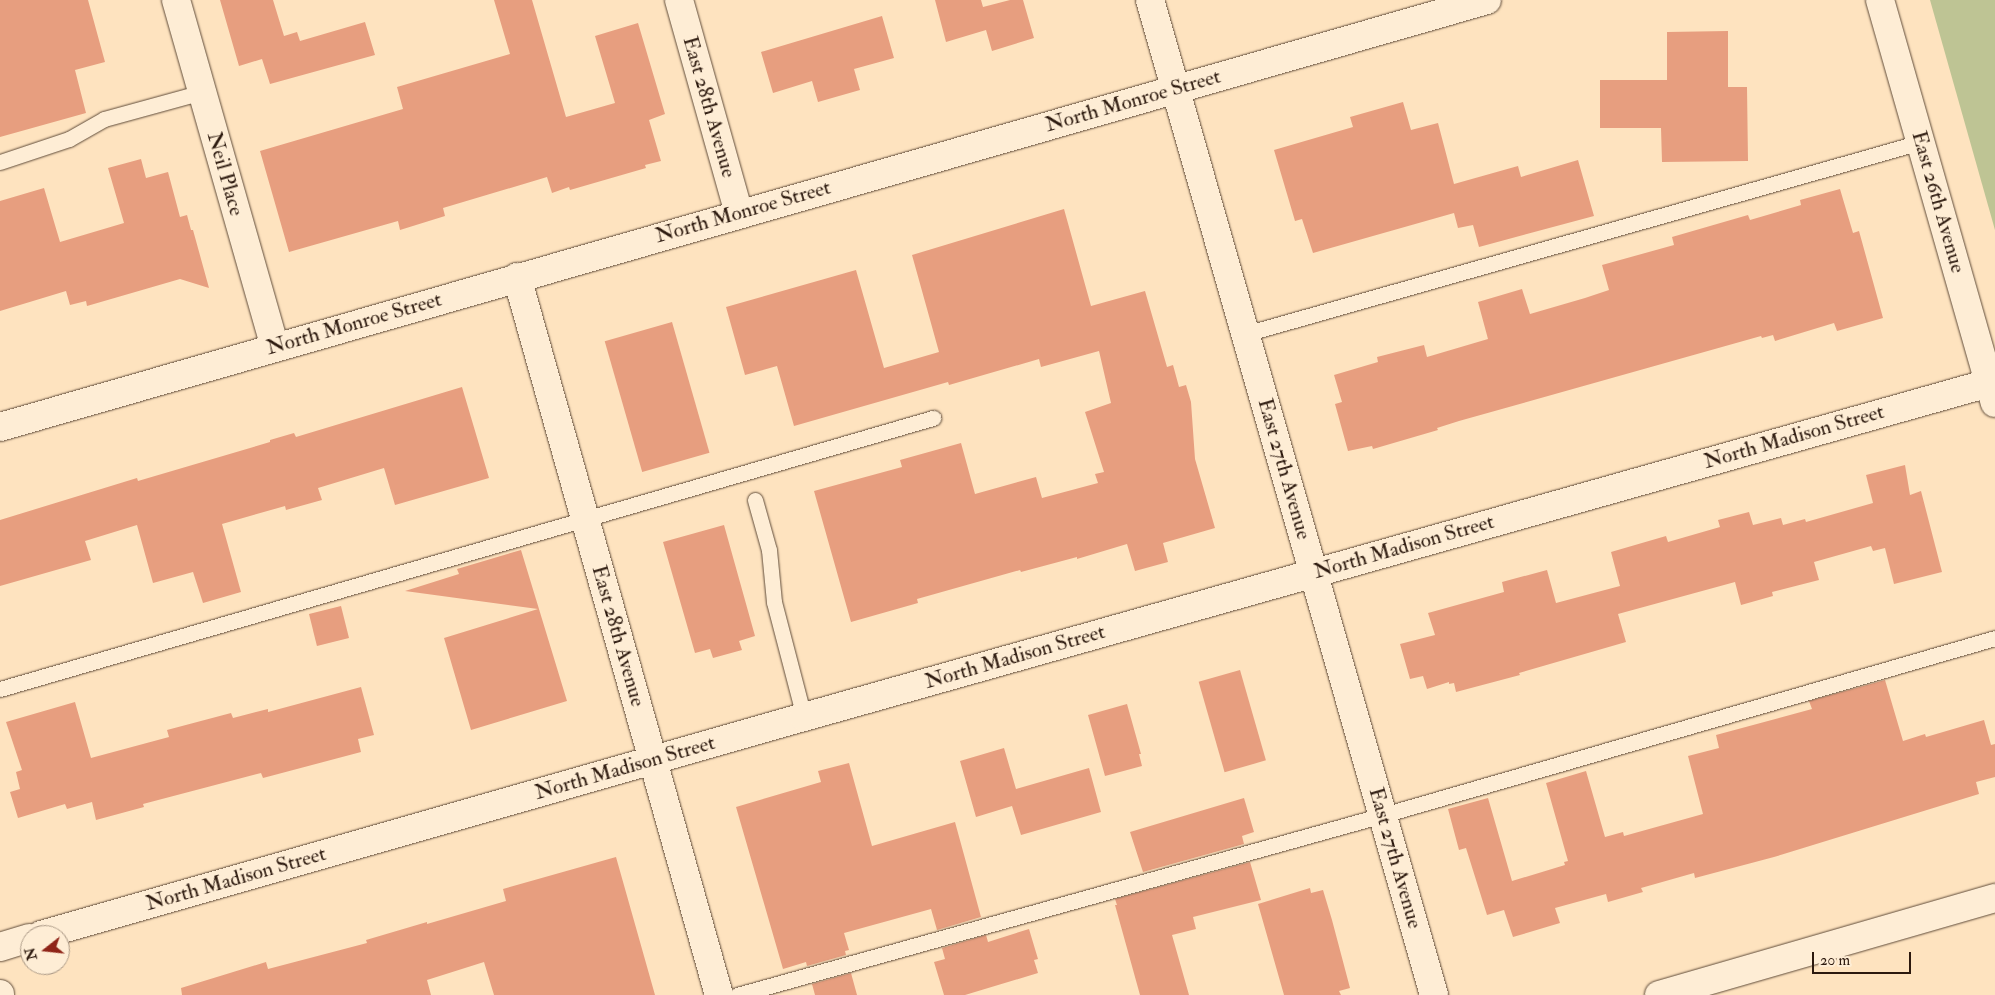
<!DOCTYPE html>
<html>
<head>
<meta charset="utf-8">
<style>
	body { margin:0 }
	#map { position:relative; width:1995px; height:995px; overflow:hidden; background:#fee3bf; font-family:"IM FELL Double Pica",serif }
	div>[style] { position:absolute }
	.green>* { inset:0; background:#bec494 }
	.building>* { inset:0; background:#e79e7f; transform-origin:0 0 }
	.roads { filter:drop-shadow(0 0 1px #604c3a) drop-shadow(0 0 1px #604c3a) }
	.lane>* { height:15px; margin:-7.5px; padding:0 7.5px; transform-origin:7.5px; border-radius:7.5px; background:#feedd5 }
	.street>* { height:28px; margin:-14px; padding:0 14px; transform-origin:14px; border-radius:14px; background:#feedd5 }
	.secondary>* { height:28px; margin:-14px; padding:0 14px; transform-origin:14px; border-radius:14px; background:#feedd5 }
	span { translate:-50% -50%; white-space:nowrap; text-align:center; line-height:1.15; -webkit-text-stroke:5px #feedd5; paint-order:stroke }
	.street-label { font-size:21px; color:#2c190e }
	.north { position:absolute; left:20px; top:925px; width:50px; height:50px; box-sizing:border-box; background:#feedd5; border:1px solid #aa9885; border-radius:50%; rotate:254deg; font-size:14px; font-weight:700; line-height:20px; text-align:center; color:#2c190e }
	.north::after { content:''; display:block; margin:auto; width:18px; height:22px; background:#8f2418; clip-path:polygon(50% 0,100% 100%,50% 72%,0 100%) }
	.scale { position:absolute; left:1812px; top:952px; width:99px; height:22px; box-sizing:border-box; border:2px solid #2c190e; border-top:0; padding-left:6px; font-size:15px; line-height:18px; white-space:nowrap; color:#2c190e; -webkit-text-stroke:4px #feedd5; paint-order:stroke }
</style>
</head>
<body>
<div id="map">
	<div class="green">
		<i style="clip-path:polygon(1930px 0,1995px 0,1995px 230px)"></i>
	</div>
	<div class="building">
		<i style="clip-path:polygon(0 0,88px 0,105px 62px,75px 70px,86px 113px,0 137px)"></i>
		<i style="clip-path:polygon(220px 0,273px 0,284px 36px,297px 32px,300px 41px,365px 22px,375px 55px,270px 84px,262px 59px,239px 66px)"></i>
		<i style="clip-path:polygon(494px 0,532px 0,566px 117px,615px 103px,595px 36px,638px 23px,665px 114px,649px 120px,661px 161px,645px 165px,646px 168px,570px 190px,569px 187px,552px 193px,547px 177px,443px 208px,445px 216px,400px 230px,398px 221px,289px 252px,260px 151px,403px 109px,397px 87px,510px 54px)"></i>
		<i style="clip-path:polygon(935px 0,981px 0,983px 7px,1010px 0,1023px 0,1034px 38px,992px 51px,986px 30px,946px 42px)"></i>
		<i style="clip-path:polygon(882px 16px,894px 58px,854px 69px,860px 90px,818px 102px,812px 81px,773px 93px,761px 52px)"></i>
		<i style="clip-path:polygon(1728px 31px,1728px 87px,1747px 87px,1748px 161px,1662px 162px,1661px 128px,1600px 128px,1600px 80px,1667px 80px,1667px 32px)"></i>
		<i style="clip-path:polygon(1403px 102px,1411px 130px,1438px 123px,1454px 184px,1518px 166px,1521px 177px,1578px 160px,1594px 216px,1479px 247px,1473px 225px,1458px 228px,1454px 213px,1313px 253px,1302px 219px,1295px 221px,1274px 150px,1353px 127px,1350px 117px)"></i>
		<i style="clip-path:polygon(141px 159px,146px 178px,168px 172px,180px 217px,187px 215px,191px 230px,193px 230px,209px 288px,180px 279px,87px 306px,86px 301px,70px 305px,66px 291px,0 311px,0 201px,44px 188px,60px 242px,124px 223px,108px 168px)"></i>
		<i style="clip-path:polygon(1840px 189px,1853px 233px,1859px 231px,1883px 318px,1837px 331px,1834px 323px,1775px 341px,1773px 335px,1762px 338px,1761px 336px,1459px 421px,1437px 428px,1438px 430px,1373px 449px,1372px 446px,1348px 451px,1335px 404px,1342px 402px,1334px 375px,1378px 362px,1377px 357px,1424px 345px,1427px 357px,1488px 339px,1478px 302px,1522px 289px,1530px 314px,1585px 298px,1609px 290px,1602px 265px,1674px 245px,1672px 237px,1748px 215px,1750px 220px,1801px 205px,1800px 200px)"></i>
		<i style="clip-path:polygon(1064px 209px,1091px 306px,1145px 291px,1167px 367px,1173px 365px,1179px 387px,1186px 385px,1191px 402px,1195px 459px,1215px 528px,1163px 543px,1168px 562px,1135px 571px,1127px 544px,1077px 559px,1077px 557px,1021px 572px,1020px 570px,917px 599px,918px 603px,851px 622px,814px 491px,902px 467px,900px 460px,961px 443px,975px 494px,1036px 477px,1042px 498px,1098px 483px,1095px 474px,1104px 472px,1085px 412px,1111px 403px,1099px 351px,1041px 367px,1039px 359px,949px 385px,948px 382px,794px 426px,777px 366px,745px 375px,726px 307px,856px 270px,884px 368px,939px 352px,912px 255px)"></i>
		<i style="left:672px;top:322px;width:136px;height:70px;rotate:74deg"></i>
		<i style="clip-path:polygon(462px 387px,489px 478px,395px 505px,384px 468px,318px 488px,322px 500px,286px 510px,285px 506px,222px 524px,241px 592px,203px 603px,193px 572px,153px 583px,137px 525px,85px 541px,91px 560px,0 586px,0 520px,137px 478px,138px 481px,270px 442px,270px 440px,294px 433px,296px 437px)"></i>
		<i style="clip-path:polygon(1905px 465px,1910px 495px,1921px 491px,1942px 572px,1894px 584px,1885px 548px,1873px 551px,1871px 546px,1814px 562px,1819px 580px,1772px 592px,1773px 596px,1741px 605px,1735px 582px,1618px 614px,1626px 642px,1519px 673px,1520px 675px,1456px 692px,1454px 683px,1449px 684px,1449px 682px,1427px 689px,1423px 676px,1410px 679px,1400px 644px,1435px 635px,1428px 613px,1504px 592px,1502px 582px,1547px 570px,1556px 603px,1620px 586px,1611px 552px,1666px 536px,1668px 542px,1720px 527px,1718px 520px,1749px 512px,1753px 525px,1781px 518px,1783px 525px,1805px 519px,1806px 522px,1873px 503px,1866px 475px)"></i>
		<i style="clip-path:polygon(724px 525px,755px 636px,739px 641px,742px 650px,713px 658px,710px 649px,695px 653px,663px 542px)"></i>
		<i style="clip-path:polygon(521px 550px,567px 701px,471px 730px,444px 638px,538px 609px,405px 591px,459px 574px,457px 569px)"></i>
		<i style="left:341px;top:606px;width:33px;height:33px;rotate:76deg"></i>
		<i style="left:1240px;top:670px;width:94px;height:43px;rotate:74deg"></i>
		<i style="clip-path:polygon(1885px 680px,1903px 741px,1925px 734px,1926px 737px,1984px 720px,1991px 745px,1995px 744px,1995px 777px,1976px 782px,1979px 794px,1774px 857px,1695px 878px,1694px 873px,1641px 888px,1643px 892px,1608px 902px,1606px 894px,1555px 908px,1560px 923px,1513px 937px,1504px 910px,1487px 915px,1466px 848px,1459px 850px,1448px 809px,1488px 798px,1512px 881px,1565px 865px,1564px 862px,1568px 861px,1546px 783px,1586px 771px,1605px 837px,1623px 832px,1624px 836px,1703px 814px,1688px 756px,1719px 748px,1716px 735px,1812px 709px,1809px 701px)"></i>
		<i style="clip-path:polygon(361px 687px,374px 735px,358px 739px,361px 752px,263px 778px,261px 773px,143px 804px,144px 807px,96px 820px,92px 802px,67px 809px,65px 804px,18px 818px,10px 792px,20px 789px,16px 772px,22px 770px,6px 722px,75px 702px,91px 758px,169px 737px,167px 730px,231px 713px,233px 718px,268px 709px,268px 712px)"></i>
		<i style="clip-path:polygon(1127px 704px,1141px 754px,1139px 754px,1142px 766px,1105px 776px,1088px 715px)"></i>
		<i style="clip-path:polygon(1004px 748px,1016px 789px,1089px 768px,1101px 812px,1021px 835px,1012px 806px,976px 817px,960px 761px)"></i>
		<i style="clip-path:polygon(849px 763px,872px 846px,955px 822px,981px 917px,937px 930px,931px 909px,844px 933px,849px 950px,845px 951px,846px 955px,807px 966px,806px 962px,783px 969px,736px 807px,821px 782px,818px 771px)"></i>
		<i style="clip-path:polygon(1244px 798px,1254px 832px,1242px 836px,1244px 844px,1143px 872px,1130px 832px)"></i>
		<i style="clip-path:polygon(616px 857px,655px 995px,494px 995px,484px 962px,427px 980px,431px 995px,182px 995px,181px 988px,266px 962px,268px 969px,367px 943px,366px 940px,427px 922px,427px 924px,506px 901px,503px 889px)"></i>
		<i style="clip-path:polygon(1250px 862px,1261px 900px,1193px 917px,1196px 929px,1172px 935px,1189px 995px,1140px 995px,1115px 905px,1117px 905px,1115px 899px)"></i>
		<i style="clip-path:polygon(1310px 888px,1311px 893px,1323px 890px,1332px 920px,1350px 988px,1339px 991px,1341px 995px,1284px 995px,1258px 904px)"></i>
		<i style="clip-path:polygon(1029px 929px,1038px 959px,1034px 960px,1038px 973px,965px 995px,944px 995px,934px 962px,945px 959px,942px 948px,986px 935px,988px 942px)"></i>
		<i style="clip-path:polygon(851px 973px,857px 995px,815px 995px,812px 984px)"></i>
	</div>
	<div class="roads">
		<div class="lane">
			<i style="left:0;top:162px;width:73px;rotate:-18.4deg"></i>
			<i style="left:69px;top:139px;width:40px;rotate:-29.7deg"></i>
			<i style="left:104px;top:119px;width:102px;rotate:-15.4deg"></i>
			<i style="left:1245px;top:334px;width:703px;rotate:-15.86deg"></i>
			<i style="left:755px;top:500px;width:52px;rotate:74.4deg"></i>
			<i style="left:769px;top:550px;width:52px;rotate:84.5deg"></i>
			<i style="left:774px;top:602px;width:119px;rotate:75.4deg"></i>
			<i style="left:0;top:689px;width:972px;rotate:-16.2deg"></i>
			<i style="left:737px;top:995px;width:671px;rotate:-15.57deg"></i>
			<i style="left:1383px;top:815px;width:637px;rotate:-16.13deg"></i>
		</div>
		<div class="street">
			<i style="left:176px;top:0;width:361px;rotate:74.1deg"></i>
			<i style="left:679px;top:0;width:221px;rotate:74.3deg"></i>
			<i style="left:1150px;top:0;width:1035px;rotate:74.07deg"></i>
			<i style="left:517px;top:277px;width:746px;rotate:74.29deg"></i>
			<i style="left:0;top:427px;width:1547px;rotate:-16.02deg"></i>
			<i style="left:41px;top:935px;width:794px;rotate:-15.95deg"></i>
			<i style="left:804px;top:717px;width:1231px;rotate:-15.74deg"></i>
			<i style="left:0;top:947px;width:31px;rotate:-17deg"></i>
			<i style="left:1659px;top:995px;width:350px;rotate:-16.1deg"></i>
		</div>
		<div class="secondary">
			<i style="left:1880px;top:0;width:419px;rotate:74.1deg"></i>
			<i style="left:0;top:994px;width:1px;rotate:90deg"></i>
		</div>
	</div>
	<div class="street-label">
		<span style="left:1133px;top:101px;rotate:-16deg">North Monroe Street</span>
		<span style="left:709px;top:107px;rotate:74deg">East 28th Avenue</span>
		<span style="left:225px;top:174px;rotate:74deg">Neil Place</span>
		<span style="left:1938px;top:202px;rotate:74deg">East 26th Avenue</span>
		<span style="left:743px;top:212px;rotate:-16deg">North Monroe Street</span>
		<span style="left:354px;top:324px;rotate:-16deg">North Monroe Street</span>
		<span style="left:1794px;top:437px;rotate:-16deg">North Madison Street</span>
		<span style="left:1284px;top:469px;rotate:74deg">East 27th Avenue</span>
		<span style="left:1404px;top:547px;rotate:-16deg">North Madison Street</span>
		<span style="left:618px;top:636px;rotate:74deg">East 28th Avenue</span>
		<span style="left:1015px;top:657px;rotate:-16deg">North Madison Street</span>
		<span style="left:625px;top:768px;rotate:-16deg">North Madison Street</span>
		<span style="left:1395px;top:858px;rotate:74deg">East 27th Avenue</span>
		<span style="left:236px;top:879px;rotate:-16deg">North Madison Street</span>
	</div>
	<div class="north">N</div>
	<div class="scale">20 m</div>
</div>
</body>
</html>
